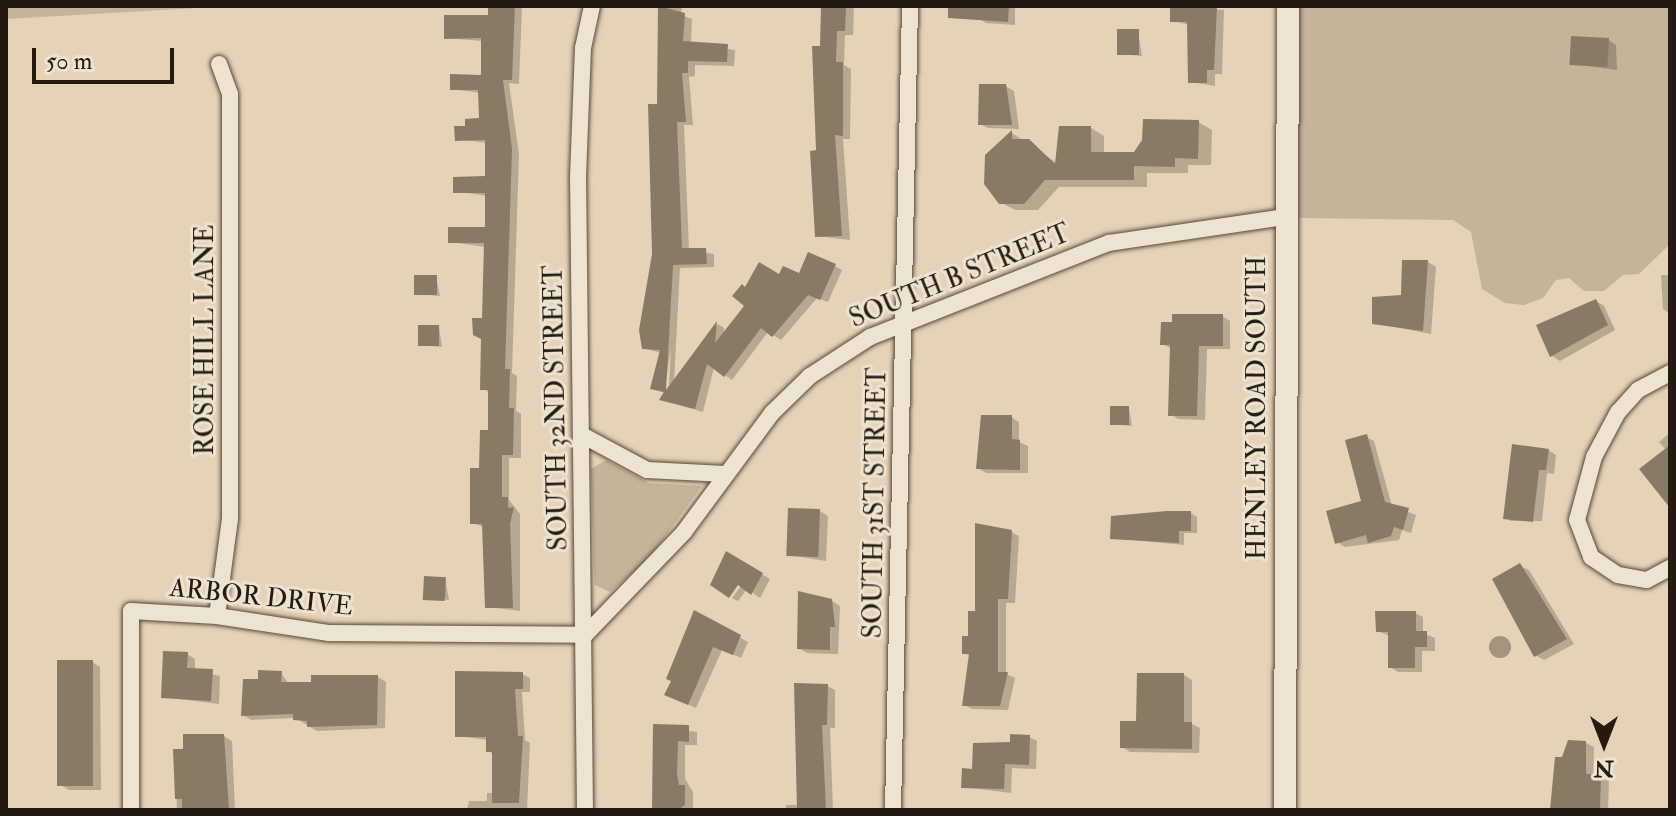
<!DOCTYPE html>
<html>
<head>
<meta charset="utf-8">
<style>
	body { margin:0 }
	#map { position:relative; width:1676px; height:816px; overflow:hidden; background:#e5d2b7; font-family:"IM FELL Double Pica",serif }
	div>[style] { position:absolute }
	.green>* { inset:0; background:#c5b39b }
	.water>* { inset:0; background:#a4947f }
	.round { border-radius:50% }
	.shadow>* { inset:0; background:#0003 }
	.building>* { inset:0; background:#897a67; transform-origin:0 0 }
	.roads { filter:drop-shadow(0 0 2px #56493a) drop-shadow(0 0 2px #56493a) }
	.street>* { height:16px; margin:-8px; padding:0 8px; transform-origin:8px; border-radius:8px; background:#eee2d0 }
	.secondary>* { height:22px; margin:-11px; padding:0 11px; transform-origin:11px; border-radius:11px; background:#eee2d0 }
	span { translate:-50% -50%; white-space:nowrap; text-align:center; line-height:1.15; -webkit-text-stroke:6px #eee2d0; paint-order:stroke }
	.street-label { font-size:26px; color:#261b11 }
	.frame { position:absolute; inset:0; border:8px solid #261b11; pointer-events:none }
	.north { position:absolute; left:1564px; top:704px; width:80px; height:80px; -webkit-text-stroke:6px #eee2d0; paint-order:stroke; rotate:180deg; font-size:22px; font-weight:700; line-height:32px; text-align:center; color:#261b11 }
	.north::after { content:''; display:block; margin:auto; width:28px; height:36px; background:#261b11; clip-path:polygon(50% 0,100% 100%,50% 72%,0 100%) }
	.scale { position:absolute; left:32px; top:48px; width:142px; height:36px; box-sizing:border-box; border:4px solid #261b11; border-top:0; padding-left:10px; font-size:24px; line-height:28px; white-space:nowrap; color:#261b11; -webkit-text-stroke:6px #eee2d0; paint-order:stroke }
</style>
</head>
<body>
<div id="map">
	<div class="green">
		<i style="clip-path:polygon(6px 6px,232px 6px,6px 19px)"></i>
		<i style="clip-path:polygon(1299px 6px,1670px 6px,1670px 244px,1639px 274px,1623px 275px,1604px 291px,1584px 291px,1569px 278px,1556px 280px,1543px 298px,1524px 305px,1505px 303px,1482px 289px,1471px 232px,1453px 220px,1297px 218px)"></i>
		<i style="clip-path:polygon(606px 460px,649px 483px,702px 486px,649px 558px,610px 592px,595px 585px,594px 574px,591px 469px)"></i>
	</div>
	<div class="water">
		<i class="round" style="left:1489px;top:636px;width:22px;height:22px"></i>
	</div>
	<div class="shadow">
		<i style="clip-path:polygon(490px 6px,522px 6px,519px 84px,509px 83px,519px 154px,512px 373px,517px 376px,516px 411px,521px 414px,521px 458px,509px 458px,509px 500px,520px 514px,520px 611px,487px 607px,484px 527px,472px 523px,490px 432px,490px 393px,482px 388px,486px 247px,450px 242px,487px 229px,487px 196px,455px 191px,487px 178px,487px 143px,457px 139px,481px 120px,480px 93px,452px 89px,483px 77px,483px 41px,446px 38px,490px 17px)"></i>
		<i style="clip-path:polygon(660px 6px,682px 6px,681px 15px,692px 19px,691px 43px,735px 50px,734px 66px,695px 65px,695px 76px,689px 77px,693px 125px,684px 125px,689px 250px,714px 254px,714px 267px,680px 268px,674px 382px,718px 324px,724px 328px,724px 336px,746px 306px,746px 289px,780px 277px,835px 266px,842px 270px,828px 302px,817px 298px,781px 340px,768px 332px,732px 380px,714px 367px,703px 412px,662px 400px,668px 400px,671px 349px,664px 393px,652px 388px,661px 353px,643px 348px,654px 255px)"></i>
		<i style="clip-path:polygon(824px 6px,854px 6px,853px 35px,845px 35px,844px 65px,851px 69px,850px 139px,843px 139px,850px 240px,817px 236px)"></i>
		<i style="clip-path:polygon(978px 6px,1015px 6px,1015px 25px,986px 23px,978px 18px)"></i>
		<i style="clip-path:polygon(1172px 6px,1224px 10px,1222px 74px,1215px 74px,1215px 86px,1190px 82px,1190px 25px,1172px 21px)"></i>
		<i style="clip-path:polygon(1138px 31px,1142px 56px,1119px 54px)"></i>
		<i style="clip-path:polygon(1608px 40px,1616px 45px,1617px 70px,1572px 64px)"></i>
		<i style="clip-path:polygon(1005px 86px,1014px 91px,1019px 129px,988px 128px,980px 124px)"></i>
		<i style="clip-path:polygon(1198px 122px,1212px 130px,1211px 165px,1188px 165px,1188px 173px,1147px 173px,1147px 187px,1059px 187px,1038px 210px,1015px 210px,1000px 202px,987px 156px,1012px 133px,1057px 163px,1091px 128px,1104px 136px,1104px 154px,1135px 154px)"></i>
		<i style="clip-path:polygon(1428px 262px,1436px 267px,1431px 334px,1374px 323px,1403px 296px)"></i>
		<i style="clip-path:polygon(1661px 275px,1670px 275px,1670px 314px,1663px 309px)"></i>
		<i style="clip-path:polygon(436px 277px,440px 296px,416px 294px)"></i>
		<i style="clip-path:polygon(1596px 301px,1604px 306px,1615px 330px,1560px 361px,1552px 356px,1539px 326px)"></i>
		<i style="clip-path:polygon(1222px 316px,1230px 321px,1230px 349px,1207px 349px,1205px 420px,1178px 419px,1170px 414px,1172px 349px,1162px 344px)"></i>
		<i style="clip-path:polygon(439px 327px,442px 347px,420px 345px)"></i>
		<i style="clip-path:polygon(1129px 408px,1132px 426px,1112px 424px)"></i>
		<i style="clip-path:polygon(1011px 417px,1019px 422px,1019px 442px,1028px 446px,1028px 473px,986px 473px,978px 468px)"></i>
		<i style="clip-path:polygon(1670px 433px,1670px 504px,1666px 450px,1659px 442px)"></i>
		<i style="clip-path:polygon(1366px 437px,1374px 441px,1392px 506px,1416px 515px,1411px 533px,1402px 530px,1399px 540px,1345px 547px,1337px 542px,1363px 503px)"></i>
		<i style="clip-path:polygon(1548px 450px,1556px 455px,1554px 474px,1547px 473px,1542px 521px,1511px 521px,1505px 518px)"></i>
		<i style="clip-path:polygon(820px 511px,828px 516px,826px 561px,788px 555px)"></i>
		<i style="clip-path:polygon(1191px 513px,1197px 517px,1197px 533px,1184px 533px,1184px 545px,1112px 538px)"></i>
		<i style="clip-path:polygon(1011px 532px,1019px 536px,1015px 603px,1006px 603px,1006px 674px,1015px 678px,1008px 710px,972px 709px,964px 705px,970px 656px,964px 653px)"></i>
		<i style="clip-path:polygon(727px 554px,770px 579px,760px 598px,747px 589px,738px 601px,732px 598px,746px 579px)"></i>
		<i style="clip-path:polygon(1520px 566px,1529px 570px,1574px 644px,1544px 660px,1535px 655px)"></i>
		<i style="clip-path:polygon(445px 579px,449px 600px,426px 598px)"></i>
		<i style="clip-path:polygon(832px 601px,840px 606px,838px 654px,807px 653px,799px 648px)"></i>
		<i style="clip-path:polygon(696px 613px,748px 642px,741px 658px,722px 650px,696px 708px,675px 699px)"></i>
		<i style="clip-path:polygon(1415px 613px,1423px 617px,1423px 633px,1435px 638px,1435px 651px,1422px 651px,1422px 672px,1398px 672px,1390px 667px,1390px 636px,1377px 631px)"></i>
		<i style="clip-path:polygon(187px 654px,195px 659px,195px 671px,220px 676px,219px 704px,163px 697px)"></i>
		<i style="clip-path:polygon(92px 662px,100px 667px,101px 790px,69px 790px,61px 785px)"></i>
		<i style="clip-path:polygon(281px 673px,289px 684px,378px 677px,386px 682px,385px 728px,317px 731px,295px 718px,251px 720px,243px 715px,260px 681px)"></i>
		<i style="clip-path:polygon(522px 674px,530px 678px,530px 692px,522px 692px,525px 740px,530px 743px,527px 810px,467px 810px,469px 801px,487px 801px,487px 793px,494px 793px,494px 754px,488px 751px,488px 740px,457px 736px)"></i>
		<i style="clip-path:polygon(1184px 675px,1192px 680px,1192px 724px,1200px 728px,1199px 753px,1130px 752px,1122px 747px)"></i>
		<i style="clip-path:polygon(827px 686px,835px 690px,835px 728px,830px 728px,833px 810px,786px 810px,786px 805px,799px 805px)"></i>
		<i style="clip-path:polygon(655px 726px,697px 732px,697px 745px,685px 745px,685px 779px,693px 792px,693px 810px,653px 810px)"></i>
		<i style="clip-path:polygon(224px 736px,232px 741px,235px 810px,177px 810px,175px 751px)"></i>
		<i style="clip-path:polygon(1029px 737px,1037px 741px,1036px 769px,1012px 768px,1011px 793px,963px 787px,1012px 744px)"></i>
		<i style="clip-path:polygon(1586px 743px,1594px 747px,1593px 776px,1609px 781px,1608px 810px,1554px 810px,1563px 759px)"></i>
	</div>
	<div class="building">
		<i style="clip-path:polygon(488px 6px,515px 6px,512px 80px,503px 80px,512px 149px,505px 369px,510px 369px,509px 408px,514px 408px,513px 455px,502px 455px,502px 497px,508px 497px,508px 508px,514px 507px,510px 524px,513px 608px,485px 608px,482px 524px,470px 524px,470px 468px,479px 468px,480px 430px,488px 430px,488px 390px,480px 390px,481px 339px,473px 335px,472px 318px,482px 318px,484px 243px,448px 243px,448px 227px,485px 227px,485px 193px,453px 193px,453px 177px,485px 176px,485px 140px,455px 141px,454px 126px,465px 126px,465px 119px,479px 118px,478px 90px,450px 90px,450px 74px,481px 75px,481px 38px,444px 39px,444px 15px,488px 15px)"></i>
		<i style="clip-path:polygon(658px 6px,685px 13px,683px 41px,728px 44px,727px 62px,688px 61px,688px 73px,682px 73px,686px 122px,677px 122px,682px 248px,706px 248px,707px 264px,673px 265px,666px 390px,717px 321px,715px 343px,744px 306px,732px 296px,742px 284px,745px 287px,759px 262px,779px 274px,783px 266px,799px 273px,808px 252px,836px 264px,820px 300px,808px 295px,772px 337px,761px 328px,724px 377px,707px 364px,695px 409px,659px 400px,664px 392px,650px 389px,660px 350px,642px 349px,639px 330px,652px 254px,648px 104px,657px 104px)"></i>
		<i style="clip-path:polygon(821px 6px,846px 6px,845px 31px,837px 31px,836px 62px,843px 62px,843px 136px,835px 135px,842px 236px,815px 237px,810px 151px,816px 150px,812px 46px,820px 46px)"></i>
		<i style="clip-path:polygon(948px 6px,1009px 6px,1008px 22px,948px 18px)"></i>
		<i style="clip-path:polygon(1170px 6px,1217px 6px,1214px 70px,1207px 70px,1207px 83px,1188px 83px,1187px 22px,1170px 22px)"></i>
		<i style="left:1117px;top:29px;width:22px;height:26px"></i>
		<i style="left:1571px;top:36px;width:38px;height:29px;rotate:3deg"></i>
		<i style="clip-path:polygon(979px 84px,1006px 84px,1012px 125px,978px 125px)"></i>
		<i style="clip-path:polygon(1143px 119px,1199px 120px,1198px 159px,1175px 158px,1175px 167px,1134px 166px,1134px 180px,1045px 180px,1024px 204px,999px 204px,984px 184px,985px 155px,1012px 130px,1012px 139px,1029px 139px,1055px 164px,1059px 126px,1091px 126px,1091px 152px,1134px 152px,1142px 140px)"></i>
		<i style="clip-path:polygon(1402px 260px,1428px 260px,1423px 331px,1372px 324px,1372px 297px,1401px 295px)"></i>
		<i style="left:437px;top:275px;width:20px;height:23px;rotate:90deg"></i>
		<i style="clip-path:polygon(1596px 299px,1608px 325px,1550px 357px,1536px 325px)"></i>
		<i style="clip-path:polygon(1172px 314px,1223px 314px,1223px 346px,1199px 346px,1197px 416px,1168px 416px,1170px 345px,1160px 345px,1161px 322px,1172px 322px)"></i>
		<i style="left:418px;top:325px;width:21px;height:21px"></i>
		<i style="left:1110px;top:406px;width:19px;height:19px"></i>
		<i style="clip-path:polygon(981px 415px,1012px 415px,1012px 439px,1020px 440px,1020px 470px,976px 469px)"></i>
		<i style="clip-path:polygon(1367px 434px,1385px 502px,1409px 508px,1403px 530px,1394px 527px,1391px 536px,1368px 543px,1366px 535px,1335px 544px,1326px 511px,1361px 501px,1345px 440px)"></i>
		<i style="clip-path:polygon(1512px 444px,1549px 449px,1546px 470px,1539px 470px,1533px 522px,1503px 519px)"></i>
		<i style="clip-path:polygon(1670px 445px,1670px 508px,1639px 469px)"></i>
		<i style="left:788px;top:508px;width:32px;height:48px;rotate:2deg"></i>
		<i style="clip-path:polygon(1167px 511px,1191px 511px,1191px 531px,1179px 531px,1179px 543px,1110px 539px,1111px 516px)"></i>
		<i style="clip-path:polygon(975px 523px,1012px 530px,1008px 599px,998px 599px,998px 672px,1008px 672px,1000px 706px,962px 706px,969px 654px,962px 654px,962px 636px,968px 636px,968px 611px,975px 611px)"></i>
		<i style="clip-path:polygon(726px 551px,763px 573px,751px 595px,738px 585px,729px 598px,710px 585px)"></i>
		<i style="clip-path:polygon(1520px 563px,1567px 639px,1534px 657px,1492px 579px)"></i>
		<i style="left:424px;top:576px;width:22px;height:24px;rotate:3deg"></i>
		<i style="clip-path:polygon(798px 591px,832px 599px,835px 627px,830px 627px,830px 650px,797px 649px)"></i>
		<i style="clip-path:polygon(694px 610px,741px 635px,733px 655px,713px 647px,688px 705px,664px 695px,671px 681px,666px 679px)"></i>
		<i style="clip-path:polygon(1375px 611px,1416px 611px,1416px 631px,1427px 631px,1427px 647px,1415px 647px,1415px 668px,1388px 668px,1388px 632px,1376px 632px)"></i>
		<i style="clip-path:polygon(163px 651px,188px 652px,187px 668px,213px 669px,211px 701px,161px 698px)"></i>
		<i style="left:57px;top:660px;width:36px;height:126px"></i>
		<i style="clip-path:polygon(258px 670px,282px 671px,281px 682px,311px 682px,311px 675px,378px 675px,377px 725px,307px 727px,307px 721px,293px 720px,293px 714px,241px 716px,243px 679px,258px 679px)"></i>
		<i style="clip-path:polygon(455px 671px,523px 672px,523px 689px,515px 689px,518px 736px,523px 736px,519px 803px,492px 803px,492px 752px,486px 752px,486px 737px,455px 737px)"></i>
		<i style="clip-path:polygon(1137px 673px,1184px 673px,1184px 722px,1192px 722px,1192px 749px,1120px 748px,1120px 721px,1136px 721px)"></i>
		<i style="clip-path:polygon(794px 683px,828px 684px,827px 725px,822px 725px,826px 810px,797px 810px)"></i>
		<i style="clip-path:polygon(653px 724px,689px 725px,689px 742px,678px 741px,677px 773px,679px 785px,685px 785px,685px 805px,678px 810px,652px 810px)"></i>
		<i style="clip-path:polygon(183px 734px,224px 734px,229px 810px,182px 810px,182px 799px,175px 799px,173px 749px,183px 749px)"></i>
		<i style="clip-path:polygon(1010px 734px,1030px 735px,1029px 765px,1005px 764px,1004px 789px,961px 788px,962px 768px,972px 769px,973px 743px,1010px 742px)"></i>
		<i style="clip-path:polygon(1568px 740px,1586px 741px,1586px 774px,1601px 774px,1600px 810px,1550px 810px,1555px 757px,1562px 757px)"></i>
	</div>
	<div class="roads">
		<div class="street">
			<i style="left:1670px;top:373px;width:36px;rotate:152deg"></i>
			<i style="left:1638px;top:390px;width:30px;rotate:132deg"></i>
			<i style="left:1618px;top:412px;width:51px;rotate:118.1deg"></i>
			<i style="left:1594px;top:457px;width:65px;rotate:105.1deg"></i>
			<i style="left:1577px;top:520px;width:40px;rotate:69deg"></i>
			<i style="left:1591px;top:557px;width:32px;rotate:34deg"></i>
			<i style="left:1618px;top:575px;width:29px;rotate:10deg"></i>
			<i style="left:1647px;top:580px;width:26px;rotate:-28deg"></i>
			<i style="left:582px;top:435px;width:74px;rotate:28.3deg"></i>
			<i style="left:647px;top:470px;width:78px;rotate:2.9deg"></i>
			<i style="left:217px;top:616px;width:98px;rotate:-82.4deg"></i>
			<i style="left:230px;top:519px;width:425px;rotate:-90deg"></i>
			<i style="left:230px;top:94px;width:32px;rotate:-110deg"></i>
			<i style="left:131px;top:810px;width:199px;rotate:-90deg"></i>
			<i style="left:131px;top:611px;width:86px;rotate:3.3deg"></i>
			<i style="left:217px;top:616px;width:112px;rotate:8.7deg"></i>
			<i style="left:328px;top:633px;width:257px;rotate:0.4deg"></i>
			<i style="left:585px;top:635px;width:143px;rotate:-46.1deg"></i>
			<i style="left:684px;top:532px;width:148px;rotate:-53.5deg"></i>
			<i style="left:772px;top:413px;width:53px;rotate:-44.2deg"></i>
			<i style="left:810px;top:376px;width:72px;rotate:-33deg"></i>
			<i style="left:870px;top:337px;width:257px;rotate:-21.5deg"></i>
			<i style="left:1109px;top:243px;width:179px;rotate:-8.4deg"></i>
			<i style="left:585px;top:810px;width:633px;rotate:-90.63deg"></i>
			<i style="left:578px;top:177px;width:129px;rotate:-87.8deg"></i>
			<i style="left:583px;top:48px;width:43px;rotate:-77.9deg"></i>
			<i style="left:893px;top:810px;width:804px;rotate:-88.79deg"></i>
		</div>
		<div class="secondary">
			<i style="left:1285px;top:810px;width:804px;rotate:-89.79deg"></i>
		</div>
	</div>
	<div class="street-label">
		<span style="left:960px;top:277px;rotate:-22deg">SOUTH B STREET</span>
		<span style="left:206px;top:340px;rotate:-90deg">ROSE HILL LANE</span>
		<span style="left:557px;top:408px;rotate:-91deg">SOUTH 32ND STREET</span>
		<span style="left:1258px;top:408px;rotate:-90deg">HENLEY ROAD SOUTH</span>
		<span style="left:876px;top:503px;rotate:-89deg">SOUTH 31ST STREET</span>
		<span style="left:261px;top:598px;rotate:6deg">ARBOR DRIVE</span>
	</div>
	<div class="frame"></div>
	<div class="north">N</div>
	<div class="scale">50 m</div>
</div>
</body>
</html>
